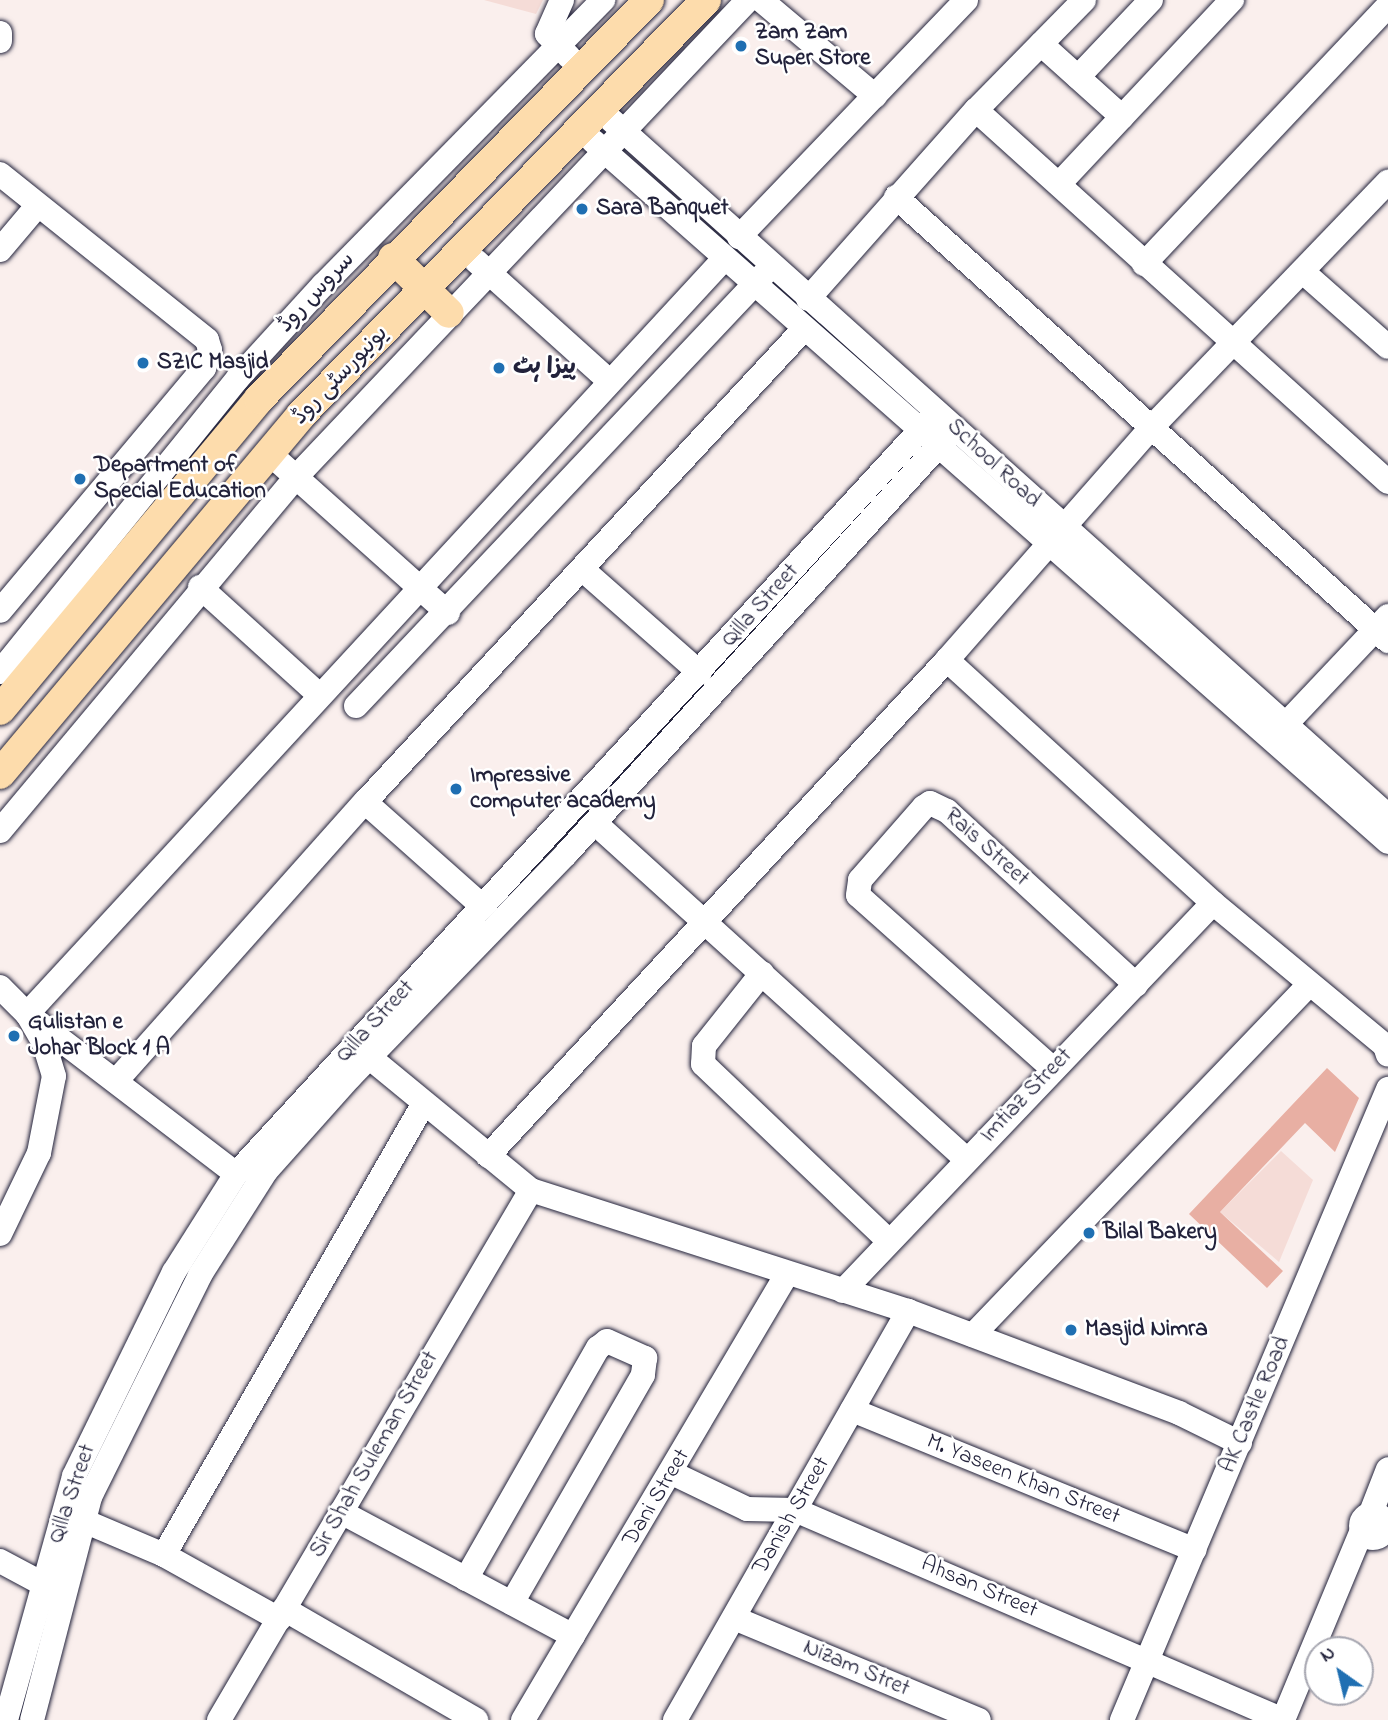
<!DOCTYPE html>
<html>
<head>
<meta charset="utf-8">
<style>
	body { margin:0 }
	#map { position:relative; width:1388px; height:1720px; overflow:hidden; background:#faefed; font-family:"Indie Flower","Playpen Sans Arabic",sans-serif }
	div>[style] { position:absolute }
	.built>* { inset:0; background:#f5dcd7 }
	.building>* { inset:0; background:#e8afa3 }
	.roads { filter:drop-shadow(0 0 2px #22223b) drop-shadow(0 0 2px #22223b) }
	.minor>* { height:24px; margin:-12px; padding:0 12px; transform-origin:12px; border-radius:12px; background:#fff }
	.minor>.ring { margin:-12px; padding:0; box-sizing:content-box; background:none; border:24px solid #fff; border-radius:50% }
	.major>* { height:30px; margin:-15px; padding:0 15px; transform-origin:15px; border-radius:15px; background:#fddcac }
	.dots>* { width:19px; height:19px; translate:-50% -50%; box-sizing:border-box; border:4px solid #fff; border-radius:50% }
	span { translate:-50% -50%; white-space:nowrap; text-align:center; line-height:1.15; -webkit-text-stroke:5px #fff; paint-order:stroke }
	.poi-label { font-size:23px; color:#22223b; font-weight:700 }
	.left { translate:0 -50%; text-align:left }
	.street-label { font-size:23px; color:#22223b }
	.north { position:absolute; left:1304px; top:1636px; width:70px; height:70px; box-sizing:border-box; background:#fff; border:2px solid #a7a7b1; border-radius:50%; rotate:326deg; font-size:19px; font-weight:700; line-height:28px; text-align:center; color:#22223b }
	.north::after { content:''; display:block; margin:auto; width:24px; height:32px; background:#1f6fb2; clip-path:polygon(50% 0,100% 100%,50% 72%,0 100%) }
</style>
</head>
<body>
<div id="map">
	<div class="built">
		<i style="clip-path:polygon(484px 0,543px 0,536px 14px)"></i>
		<i style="clip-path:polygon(1281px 1151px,1313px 1180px,1279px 1262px,1220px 1212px)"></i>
	</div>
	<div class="building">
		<i style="clip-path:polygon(1327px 1068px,1359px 1098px,1335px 1152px,1305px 1123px,1220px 1212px,1283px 1271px,1267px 1288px,1189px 1214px)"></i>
	</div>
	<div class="roads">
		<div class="minor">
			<i style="left:562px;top:0;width:37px;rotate:114deg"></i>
			<i style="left:547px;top:34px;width:32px;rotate:46deg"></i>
			<i style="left:761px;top:0;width:149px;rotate:40.1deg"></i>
			<i style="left:0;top:33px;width:8px;rotate:90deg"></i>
			<i style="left:1041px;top:44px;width:109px;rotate:42deg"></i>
			<i style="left:1078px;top:77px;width:106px;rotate:-46.5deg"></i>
			<i style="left:600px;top:110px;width:1058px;rotate:41.86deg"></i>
			<i style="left:976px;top:110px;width:555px;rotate:42.08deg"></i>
			<i style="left:593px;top:141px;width:1060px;rotate:41.4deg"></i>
			<i style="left:0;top:174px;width:265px;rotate:38.7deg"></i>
			<i style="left:207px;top:340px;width:10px;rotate:73deg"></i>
			<i style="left:210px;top:350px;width:19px;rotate:108deg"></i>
			<i style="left:204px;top:368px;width:317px;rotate:130deg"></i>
			<i style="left:1059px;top:184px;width:253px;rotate:-46.8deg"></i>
			<i style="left:896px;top:197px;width:663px;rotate:42.06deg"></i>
			<i style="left:739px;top:237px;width:328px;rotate:-46.2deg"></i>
			<i style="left:0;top:250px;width:57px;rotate:-49.9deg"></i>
			<i style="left:476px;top:261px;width:178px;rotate:42deg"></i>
			<i style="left:1144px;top:264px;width:355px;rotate:-46.6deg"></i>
			<i style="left:1303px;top:272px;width:113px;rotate:41.4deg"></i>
			<i style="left:808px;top:299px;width:253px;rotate:-48.4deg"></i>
			<i style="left:976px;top:110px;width:154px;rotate:-45.5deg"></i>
			<i style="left:269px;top:453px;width:240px;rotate:41.8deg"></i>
			<i style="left:582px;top:569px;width:157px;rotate:41.4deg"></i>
			<i style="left:200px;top:587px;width:161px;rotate:42.2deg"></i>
			<i style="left:947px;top:660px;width:360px;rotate:42.4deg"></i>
			<i style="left:1213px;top:903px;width:224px;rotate:39.7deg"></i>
			<i style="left:1385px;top:1046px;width:9px;rotate:72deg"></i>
			<i style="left:0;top:672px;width:378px;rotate:-51deg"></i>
			<i style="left:238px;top:378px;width:126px;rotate:-47.6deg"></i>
			<i style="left:323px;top:285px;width:400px;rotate:-45.5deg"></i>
			<i style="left:356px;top:706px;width:594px;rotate:-46.64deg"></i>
			<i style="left:1285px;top:725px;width:150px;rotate:-46.6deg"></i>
			<i style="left:365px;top:802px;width:157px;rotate:41.6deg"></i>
			<i style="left:595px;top:823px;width:502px;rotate:42.17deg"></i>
			<i style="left:0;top:831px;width:461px;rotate:-50.1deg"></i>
			<i style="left:296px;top:477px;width:657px;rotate:-46.54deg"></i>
			<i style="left:762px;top:973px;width:93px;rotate:128.5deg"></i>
			<i style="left:704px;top:1046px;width:18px;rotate:93deg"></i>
			<i style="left:703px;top:1064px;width:257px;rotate:43.6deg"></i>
			<i style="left:0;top:987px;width:38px;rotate:45deg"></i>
			<i style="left:27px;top:1014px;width:263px;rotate:37.4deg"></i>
			<i style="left:369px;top:1057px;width:210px;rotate:39.4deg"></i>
			<i style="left:531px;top:1190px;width:396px;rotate:17.8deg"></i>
			<i style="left:908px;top:1311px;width:290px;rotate:20.6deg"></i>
			<i style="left:1179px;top:1413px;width:68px;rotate:26.2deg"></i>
			<i style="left:1053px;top:1069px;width:261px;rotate:-138.3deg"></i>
			<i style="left:858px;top:895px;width:15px;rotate:-82deg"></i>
			<i style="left:860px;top:880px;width:97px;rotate:-48.8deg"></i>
			<i style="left:924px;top:807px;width:7px;rotate:-34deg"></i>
			<i style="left:930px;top:803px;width:19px;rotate:25deg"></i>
			<i style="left:947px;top:811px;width:257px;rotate:42.6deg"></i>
			<i style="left:116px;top:1081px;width:374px;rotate:-48.3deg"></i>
			<i style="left:365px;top:802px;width:645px;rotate:-47.14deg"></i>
			<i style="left:488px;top:1156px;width:676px;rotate:-47.22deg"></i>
			<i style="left:947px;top:660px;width:309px;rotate:-48.7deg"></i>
			<i style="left:1151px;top:428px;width:342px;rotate:-46.1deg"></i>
			<i style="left:0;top:1234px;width:90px;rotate:-64.3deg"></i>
			<i style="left:39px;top:1153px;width:78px;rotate:-79deg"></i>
			<i style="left:54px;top:1076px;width:34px;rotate:-107deg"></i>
			<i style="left:44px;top:1043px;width:34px;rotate:-120deg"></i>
			<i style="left:27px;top:1014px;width:1028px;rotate:-47.29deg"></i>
			<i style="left:843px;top:1291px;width:536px;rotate:-46.36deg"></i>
			<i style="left:973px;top:1335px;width:485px;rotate:-46.2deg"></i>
			<i style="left:852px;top:1410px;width:370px;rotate:22.2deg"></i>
			<i style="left:672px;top:1473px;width:83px;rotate:25.6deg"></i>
			<i style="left:747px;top:1509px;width:48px;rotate:1.2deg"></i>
			<i style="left:795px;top:1510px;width:531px;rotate:23.28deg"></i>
			<i style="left:341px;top:1512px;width:263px;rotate:28.1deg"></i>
			<i class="ring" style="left:1361px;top:1514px;width:0;height:0"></i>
			<i style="left:1370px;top:1515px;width:49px;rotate:-68.6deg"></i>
			<i style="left:84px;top:1521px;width:87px;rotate:23deg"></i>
			<i style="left:164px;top:1555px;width:132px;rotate:29.1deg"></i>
			<i style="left:164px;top:1555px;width:521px;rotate:-60.09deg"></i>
			<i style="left:0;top:1561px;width:66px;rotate:28.1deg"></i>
			<i style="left:466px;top:1579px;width:266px;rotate:-60.3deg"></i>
			<i style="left:598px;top:1348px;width:11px;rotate:-38deg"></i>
			<i style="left:607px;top:1341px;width:42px;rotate:24.1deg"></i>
			<i style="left:645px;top:1358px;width:17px;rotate:97deg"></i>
			<i style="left:643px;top:1375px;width:263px;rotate:119.9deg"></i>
			<i style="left:284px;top:1609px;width:222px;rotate:30deg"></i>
			<i style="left:734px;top:1618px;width:265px;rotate:22.6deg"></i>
			<i style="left:6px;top:1720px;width:253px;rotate:-74.4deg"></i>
			<i style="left:74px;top:1476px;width:227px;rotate:-63.9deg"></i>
			<i style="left:174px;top:1272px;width:116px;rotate:-57.7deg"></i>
			<i style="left:236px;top:1174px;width:1035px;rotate:-47.39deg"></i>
			<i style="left:32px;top:1720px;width:230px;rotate:-75.4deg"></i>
			<i style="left:90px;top:1497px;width:248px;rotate:-63.6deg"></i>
			<i style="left:200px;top:1275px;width:123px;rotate:-57.6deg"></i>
			<i style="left:266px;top:1171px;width:126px;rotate:-48.2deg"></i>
			<i style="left:350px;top:1077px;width:310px;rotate:-45.9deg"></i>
			<i style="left:566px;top:854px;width:575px;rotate:-47.61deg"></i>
			<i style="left:219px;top:1720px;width:615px;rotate:-59.52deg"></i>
			<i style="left:523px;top:1720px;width:518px;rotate:-59.38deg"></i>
			<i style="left:675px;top:1720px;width:471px;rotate:-60.3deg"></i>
			<i style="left:1122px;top:1720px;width:685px;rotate:-67.14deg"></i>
			<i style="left:1283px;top:1720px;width:206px;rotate:-67.4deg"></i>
		</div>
		<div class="major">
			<i style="left:393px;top:258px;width:78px;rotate:44.5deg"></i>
			<i style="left:0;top:710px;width:405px;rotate:-50.2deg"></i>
			<i style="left:259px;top:399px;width:558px;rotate:-45.65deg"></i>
			<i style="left:0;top:774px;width:468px;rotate:-50deg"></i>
			<i style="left:301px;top:415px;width:580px;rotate:-45.7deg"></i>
		</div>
	</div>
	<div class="dots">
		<i style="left:741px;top:46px;background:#1f6fb2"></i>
		<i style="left:582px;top:209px;background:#1f6fb2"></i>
		<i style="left:143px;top:363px;background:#1f6fb2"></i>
		<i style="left:499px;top:368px;background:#1f6fb2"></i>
		<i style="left:80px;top:479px;background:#1f6fb2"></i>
		<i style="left:456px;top:789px;background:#1f6fb2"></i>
		<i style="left:14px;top:1036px;background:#1f6fb2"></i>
		<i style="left:1089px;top:1233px;background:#1f6fb2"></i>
		<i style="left:1071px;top:1330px;background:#1f6fb2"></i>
	</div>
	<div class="poi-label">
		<span class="left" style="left:755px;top:46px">Zam Zam<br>Super Store</span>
		<span class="left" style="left:596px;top:209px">Sara Banquet</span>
		<span class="left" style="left:157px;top:363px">SZIC Masjid</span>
		<span class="left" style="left:513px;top:368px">پیزا ہٹ</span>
		<span class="left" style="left:94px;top:479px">Department of<br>Special Education</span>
		<span class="left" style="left:470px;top:789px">Impressive<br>computer academy</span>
		<span class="left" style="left:28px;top:1036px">Gulistan e<br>Johar Block 1 A</span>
		<span class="left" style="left:1103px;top:1233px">Bilal Bakery</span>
		<span class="left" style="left:1085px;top:1330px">Masjid Nimra</span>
	</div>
	<div class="street-label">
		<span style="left:317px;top:293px;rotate:-47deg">سروس روڈ</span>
		<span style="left:341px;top:376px;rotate:-46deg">یونیورسٹی روڈ</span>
		<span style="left:993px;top:464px;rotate:43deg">School Road</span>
		<span style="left:761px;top:606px;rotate:-48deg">Qilla Street</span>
		<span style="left:986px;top:848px;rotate:42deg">Rais Street</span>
		<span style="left:376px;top:1022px;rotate:-47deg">Qilla Street</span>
		<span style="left:1027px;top:1096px;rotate:-46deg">Imtiaz Street</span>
		<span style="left:1256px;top:1405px;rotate:-67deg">AK Castle Road</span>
		<span style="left:375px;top:1455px;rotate:-60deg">Sir Shah Suleman Street</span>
		<span style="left:1023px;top:1480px;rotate:22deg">M. Yaseen Khan Street</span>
		<span style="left:73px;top:1494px;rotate:-71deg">Qilla Street</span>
		<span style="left:657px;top:1498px;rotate:-59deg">Dani Street</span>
		<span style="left:792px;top:1516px;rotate:-60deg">Danish Street</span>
		<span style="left:979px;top:1588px;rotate:23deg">Ahsan Street</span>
		<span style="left:856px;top:1669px;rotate:23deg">Nizam Stret</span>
	</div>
	<div class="north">N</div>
</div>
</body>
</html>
